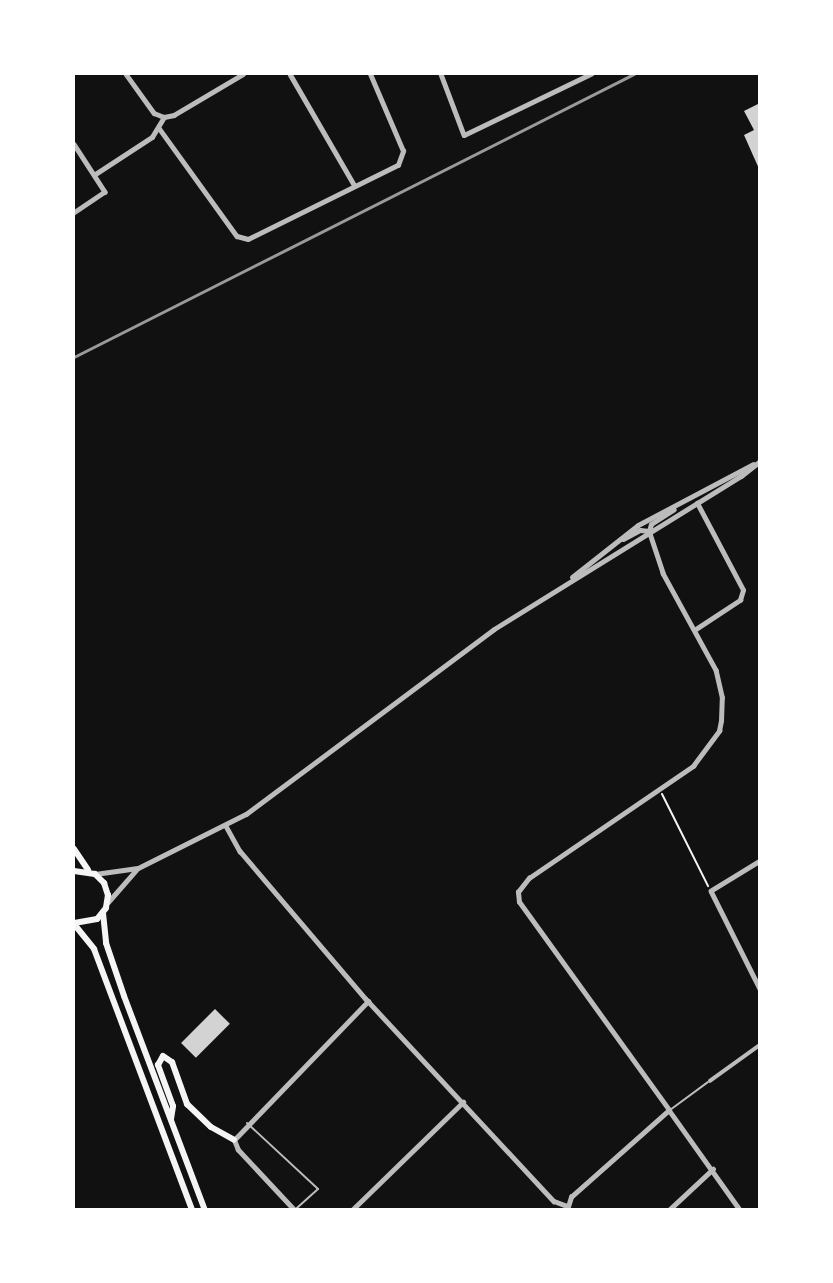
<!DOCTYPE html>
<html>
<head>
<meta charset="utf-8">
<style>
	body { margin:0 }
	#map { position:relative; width:833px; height:1283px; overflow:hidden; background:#111; font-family:"Alegreya Sans",sans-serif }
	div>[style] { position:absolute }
	.building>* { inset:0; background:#d3d3d3; transform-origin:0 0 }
	.path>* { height:2px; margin:-1px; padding:0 1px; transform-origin:1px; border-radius:1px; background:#f5f5f5 }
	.service>* { height:2px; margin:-1px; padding:0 1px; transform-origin:1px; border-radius:1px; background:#bcbcbc }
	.pedestrian>* { height:3.5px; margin:-1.75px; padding:0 1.75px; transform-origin:1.75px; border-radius:1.75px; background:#bcbcbc }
	.minor>* { height:4.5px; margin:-2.25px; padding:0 2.25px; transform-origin:2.25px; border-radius:2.25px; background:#bcbcbc }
	.tertiary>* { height:5px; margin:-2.5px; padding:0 2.5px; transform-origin:2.5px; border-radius:2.5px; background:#bcbcbc }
	.secondary>* { height:6px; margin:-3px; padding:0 3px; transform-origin:3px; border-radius:3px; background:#f5f5f5 }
	.rail>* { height:2.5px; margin:-1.25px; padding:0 1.25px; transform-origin:1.25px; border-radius:1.25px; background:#9a9a9a }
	span { translate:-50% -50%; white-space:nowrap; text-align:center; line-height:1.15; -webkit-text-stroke:5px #fff; paint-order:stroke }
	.frame { position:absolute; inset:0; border:75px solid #fff; pointer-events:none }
</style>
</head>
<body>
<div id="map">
	<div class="building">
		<i style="clip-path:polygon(760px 103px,760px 171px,744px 135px,754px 130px,744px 111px)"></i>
		<i style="left:215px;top:1009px;width:21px;height:48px;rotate:45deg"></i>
	</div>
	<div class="path">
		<i style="left:662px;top:794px;width:103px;rotate:63.4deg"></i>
	</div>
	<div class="service">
		<i style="left:670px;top:1110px;width:47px;rotate:-36.4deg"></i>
		<i style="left:247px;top:1123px;width:97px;rotate:42.9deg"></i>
		<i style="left:318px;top:1189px;width:31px;rotate:138deg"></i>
	</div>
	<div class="pedestrian">
		<i style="left:710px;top:1081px;width:62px;rotate:-35.8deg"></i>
	</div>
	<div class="minor">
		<i style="left:126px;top:74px;width:48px;rotate:54.3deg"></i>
		<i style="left:154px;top:113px;width:11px;rotate:22deg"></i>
		<i style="left:290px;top:74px;width:129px;rotate:59.9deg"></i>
		<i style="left:441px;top:74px;width:65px;rotate:69.3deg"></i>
		<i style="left:464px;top:135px;width:141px;rotate:-25.7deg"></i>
		<i style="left:164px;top:117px;width:10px;rotate:-11deg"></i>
		<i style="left:174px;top:115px;width:80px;rotate:-30.7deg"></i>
		<i style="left:159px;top:128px;width:133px;rotate:54.2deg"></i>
		<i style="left:237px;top:236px;width:11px;rotate:15deg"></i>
		<i style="left:248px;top:239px;width:167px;rotate:-26.3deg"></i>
		<i style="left:398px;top:165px;width:15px;rotate:-70deg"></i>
		<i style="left:403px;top:151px;width:84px;rotate:-113.2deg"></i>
		<i style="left:74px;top:144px;width:57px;rotate:57.1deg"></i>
		<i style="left:105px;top:192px;width:37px;rotate:146deg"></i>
		<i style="left:94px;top:175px;width:69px;rotate:-33.2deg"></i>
		<i style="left:152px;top:137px;width:23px;rotate:-59deg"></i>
		<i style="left:696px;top:629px;width:53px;rotate:-33.4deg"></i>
		<i style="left:740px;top:600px;width:10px;rotate:-73deg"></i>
		<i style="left:743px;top:590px;width:98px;rotate:-117.9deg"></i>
		<i style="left:226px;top:826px;width:29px;rotate:61deg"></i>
		<i style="left:240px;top:851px;width:194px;rotate:49.6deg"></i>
		<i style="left:366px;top:999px;width:276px;rotate:47.1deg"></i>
		<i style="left:554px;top:1201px;width:14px;rotate:21deg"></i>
		<i style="left:760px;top:861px;width:57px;rotate:148.5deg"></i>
		<i style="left:711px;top:891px;width:110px;rotate:63.4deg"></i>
		<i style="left:669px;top:1110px;width:123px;rotate:54.6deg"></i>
		<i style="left:294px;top:1210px;width:82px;rotate:-133deg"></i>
		<i style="left:238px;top:1150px;width:11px;rotate:-112deg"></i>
		<i style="left:234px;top:1140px;width:193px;rotate:-46deg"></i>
		<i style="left:352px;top:1210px;width:155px;rotate:-44.2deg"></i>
		<i style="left:567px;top:1210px;width:14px;rotate:-73deg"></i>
		<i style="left:571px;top:1197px;width:131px;rotate:-41.6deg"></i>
		<i style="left:669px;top:1110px;width:256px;rotate:-125.8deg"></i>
		<i style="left:519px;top:902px;width:10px;rotate:-96deg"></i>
		<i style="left:518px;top:892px;width:18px;rotate:-52deg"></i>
		<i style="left:529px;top:878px;width:199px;rotate:-34.3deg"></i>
		<i style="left:693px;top:766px;width:44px;rotate:-53.4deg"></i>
		<i style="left:719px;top:731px;width:10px;rotate:-79deg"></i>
		<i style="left:721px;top:721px;width:23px;rotate:-88deg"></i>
		<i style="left:722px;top:698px;width:28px;rotate:-103deg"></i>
		<i style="left:716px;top:671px;width:111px;rotate:-118.7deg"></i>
		<i style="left:663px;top:574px;width:44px;rotate:-108.4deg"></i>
		<i style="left:669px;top:1210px;width:60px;rotate:-43deg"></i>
	</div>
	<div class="tertiary">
		<i style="left:623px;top:539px;width:19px;rotate:-28deg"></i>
		<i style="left:640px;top:530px;width:9px;rotate:6deg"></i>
		<i style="left:649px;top:531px;width:7px;rotate:-74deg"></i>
		<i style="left:651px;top:524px;width:27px;rotate:-33deg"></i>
		<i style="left:572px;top:577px;width:84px;rotate:-38.2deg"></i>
		<i style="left:638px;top:525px;width:130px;rotate:-27.9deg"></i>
		<i style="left:95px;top:874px;width:43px;rotate:-7.9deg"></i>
		<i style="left:138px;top:868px;width:121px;rotate:-26.6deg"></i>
		<i style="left:246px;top:814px;width:309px;rotate:-36.7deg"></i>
		<i style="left:494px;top:629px;width:291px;rotate:-31.8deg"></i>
		<i style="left:741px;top:476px;width:23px;rotate:-38deg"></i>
		<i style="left:108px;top:902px;width:43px;rotate:-48.8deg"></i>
	</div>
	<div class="secondary">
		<i style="left:74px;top:849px;width:25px;rotate:56deg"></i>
		<i style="left:74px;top:871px;width:21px;rotate:8deg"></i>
		<i style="left:95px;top:874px;width:13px;rotate:45deg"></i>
		<i style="left:104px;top:883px;width:13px;rotate:72deg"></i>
		<i style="left:108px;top:895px;width:13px;rotate:99deg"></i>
		<i style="left:106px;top:908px;width:14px;rotate:129deg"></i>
		<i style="left:97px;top:919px;width:23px;rotate:170deg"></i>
		<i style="left:103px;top:913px;width:30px;rotate:84deg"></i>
		<i style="left:106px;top:943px;width:56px;rotate:71.2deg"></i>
		<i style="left:124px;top:996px;width:229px;rotate:69.3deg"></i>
		<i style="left:74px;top:924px;width:32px;rotate:51deg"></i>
		<i style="left:94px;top:949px;width:279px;rotate:69.4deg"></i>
		<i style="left:171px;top:1119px;width:13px;rotate:-81deg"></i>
		<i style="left:173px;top:1106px;width:44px;rotate:-110.1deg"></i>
		<i style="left:158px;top:1065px;width:10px;rotate:-61deg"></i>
		<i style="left:163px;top:1056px;width:11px;rotate:34deg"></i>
		<i style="left:172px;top:1062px;width:45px;rotate:70.3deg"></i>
		<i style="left:187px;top:1104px;width:33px;rotate:44deg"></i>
		<i style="left:211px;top:1127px;width:26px;rotate:29deg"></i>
	</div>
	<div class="rail">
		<i style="left:74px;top:357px;width:627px;rotate:-26.81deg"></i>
	</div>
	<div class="frame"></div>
</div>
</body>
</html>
